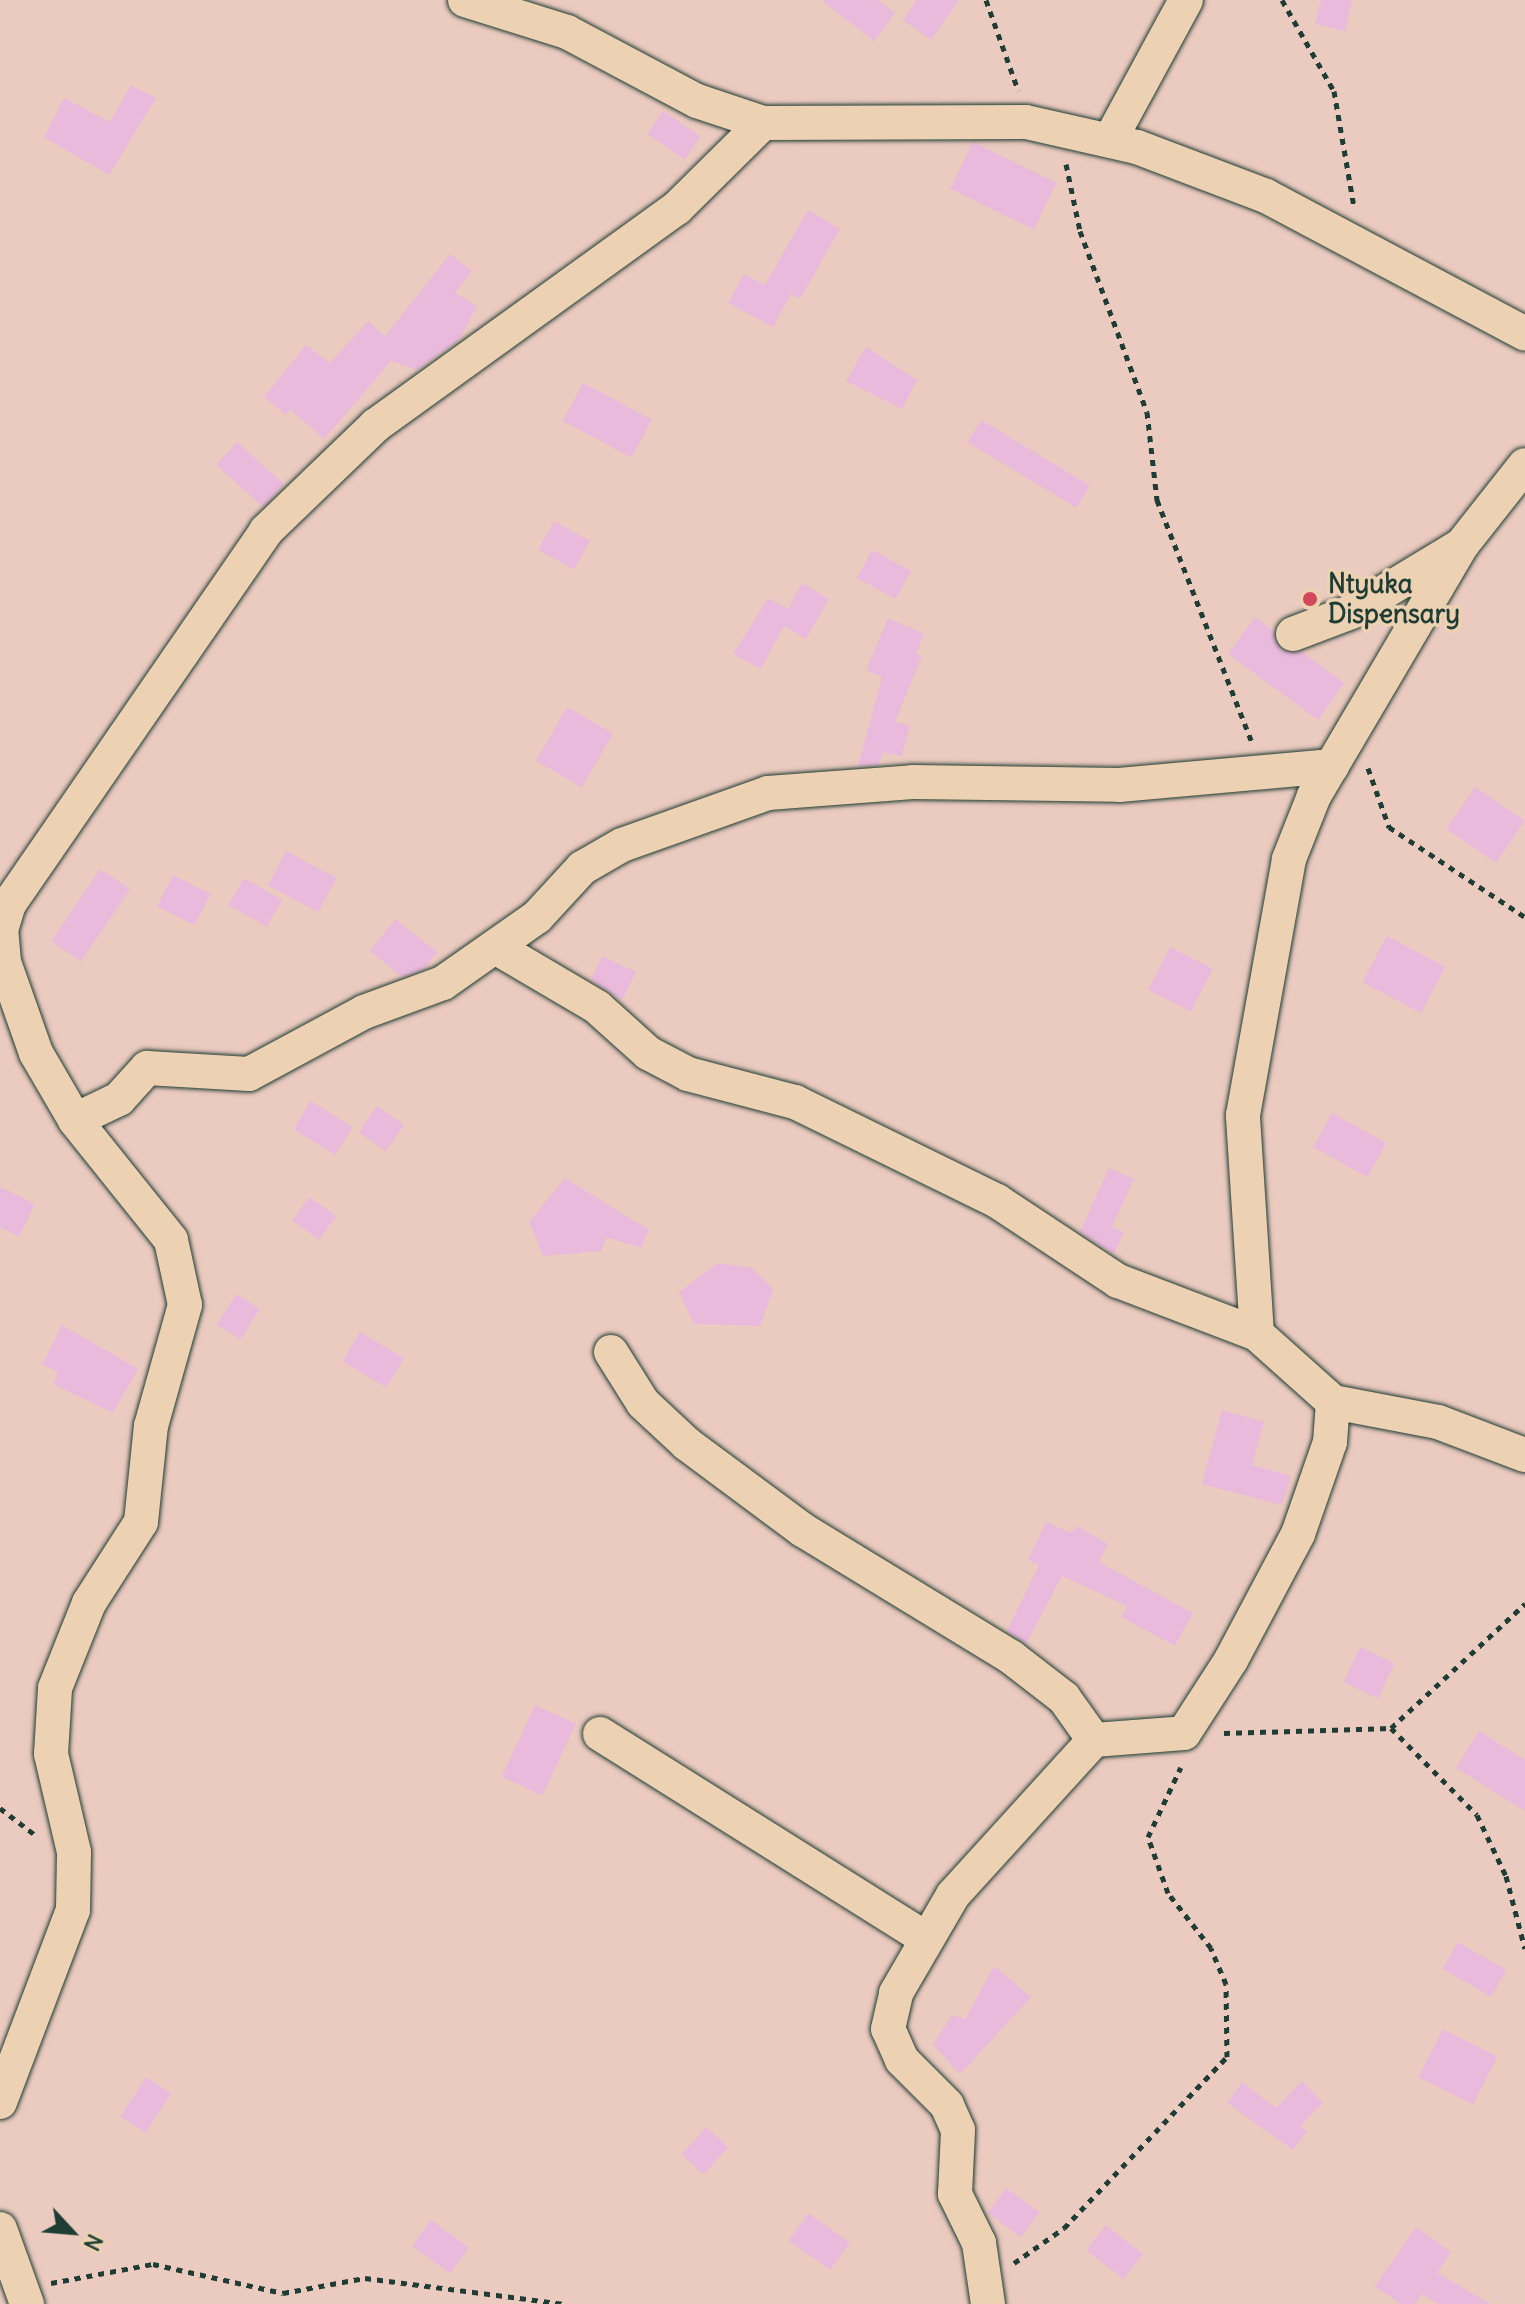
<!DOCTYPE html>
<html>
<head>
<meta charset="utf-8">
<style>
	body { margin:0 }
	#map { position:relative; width:1525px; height:2304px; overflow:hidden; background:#ebcabf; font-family:Delius,sans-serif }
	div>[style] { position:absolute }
	.building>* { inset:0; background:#eabadc; transform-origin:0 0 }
	.path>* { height:5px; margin-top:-2.5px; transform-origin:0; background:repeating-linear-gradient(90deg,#1f3d34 0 6px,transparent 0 12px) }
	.roads { filter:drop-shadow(0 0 2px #1f3d34) drop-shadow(0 0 2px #1f3d34) }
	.minor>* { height:34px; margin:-17px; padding:0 17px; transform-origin:17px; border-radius:17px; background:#ecd1b3 }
	.dots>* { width:22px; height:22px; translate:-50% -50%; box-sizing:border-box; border:4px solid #ecd1b3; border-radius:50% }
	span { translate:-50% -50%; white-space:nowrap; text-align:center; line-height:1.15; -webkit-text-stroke:7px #ecd1b3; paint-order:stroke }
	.poi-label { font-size:26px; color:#1f3d34; font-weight:700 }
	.left { translate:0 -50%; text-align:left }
	.north { position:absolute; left:32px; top:2192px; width:80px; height:80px; -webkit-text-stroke:6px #ecd1b3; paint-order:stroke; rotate:116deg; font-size:22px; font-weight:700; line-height:32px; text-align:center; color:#1f3d34 }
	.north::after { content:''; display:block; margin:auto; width:28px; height:36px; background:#1f3d34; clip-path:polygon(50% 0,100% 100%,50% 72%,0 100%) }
</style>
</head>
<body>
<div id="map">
	<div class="building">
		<i style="clip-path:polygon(821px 0,878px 0,895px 13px,874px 41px)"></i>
		<i style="clip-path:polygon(917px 0,959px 0,931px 40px,903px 20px)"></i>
		<i style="clip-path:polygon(1321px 0,1352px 0,1345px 31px,1315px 24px)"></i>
		<i style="clip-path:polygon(131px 85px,156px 98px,109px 175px,44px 137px,64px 98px,110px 122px)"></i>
		<i style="left:663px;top:111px;width:45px;height:28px;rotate:34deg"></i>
		<i style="left:973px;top:142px;width:93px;height:52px;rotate:26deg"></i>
		<i style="clip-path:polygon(808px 210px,840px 229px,800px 299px,791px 294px,773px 327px,728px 303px,744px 274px,765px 285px)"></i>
		<i style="clip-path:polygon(450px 254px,472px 271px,455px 293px,477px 306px,459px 340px,417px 370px,391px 361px,324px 439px,290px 409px,286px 415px,264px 397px,306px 345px,330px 363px,368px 321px,385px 336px)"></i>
		<i style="clip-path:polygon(866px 347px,917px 380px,902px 409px,846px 381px)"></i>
		<i style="left:583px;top:383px;width:78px;height:43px;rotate:28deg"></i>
		<i style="left:981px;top:420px;width:127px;height:26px;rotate:31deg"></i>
		<i style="left:237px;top:442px;width:63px;height:31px;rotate:42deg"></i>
		<i style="left:554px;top:521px;width:41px;height:33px;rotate:29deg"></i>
		<i style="left:872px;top:550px;width:44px;height:32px;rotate:28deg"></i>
		<i style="clip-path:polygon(802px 583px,829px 599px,806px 639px,784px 626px,761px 669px,733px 654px,768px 598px,788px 609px)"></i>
		<i style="clip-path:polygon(1255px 617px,1273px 631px,1281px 650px,1302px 652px,1344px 683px,1318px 720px,1228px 654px)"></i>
		<i style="clip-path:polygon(888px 618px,924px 634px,916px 654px,922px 656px,895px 722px,910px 726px,902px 756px,883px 752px,878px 765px,858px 766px,882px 677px,866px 670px)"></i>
		<i style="left:567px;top:707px;width:53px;height:62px;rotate:30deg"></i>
		<i style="left:1475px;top:787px;width:60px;height:51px;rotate:34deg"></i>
		<i style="left:286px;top:851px;width:57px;height:39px;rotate:28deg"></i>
		<i style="left:100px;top:869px;width:36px;height:87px;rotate:34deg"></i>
		<i style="left:173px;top:875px;width:42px;height:35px;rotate:27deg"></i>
		<i style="left:244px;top:878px;width:44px;height:31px;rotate:30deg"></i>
		<i style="clip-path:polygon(395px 919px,437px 952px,424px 969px,402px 977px,370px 951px)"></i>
		<i style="left:1387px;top:936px;width:66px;height:52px;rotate:28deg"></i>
		<i style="left:1170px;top:947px;width:48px;height:48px;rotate:27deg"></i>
		<i style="clip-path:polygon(602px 956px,636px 972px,622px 1000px,591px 980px)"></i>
		<i style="left:311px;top:1101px;width:49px;height:33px;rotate:32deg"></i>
		<i style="left:377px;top:1106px;width:33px;height:32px;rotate:35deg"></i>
		<i style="left:1332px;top:1113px;width:62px;height:39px;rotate:29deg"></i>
		<i style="clip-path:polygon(1109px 1168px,1134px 1179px,1112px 1227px,1124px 1232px,1114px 1254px,1080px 1232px)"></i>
		<i style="clip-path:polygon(565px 1178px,649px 1230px,641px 1248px,606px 1237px,601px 1251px,543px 1256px,529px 1222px)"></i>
		<i style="clip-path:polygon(0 1187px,35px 1204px,19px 1237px,0 1227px)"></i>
		<i style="left:309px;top:1197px;width:33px;height:29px;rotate:35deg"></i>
		<i style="clip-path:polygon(718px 1263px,752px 1268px,773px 1289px,760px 1326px,694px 1324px,679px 1292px)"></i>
		<i style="left:236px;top:1294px;width:28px;height:36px;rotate:32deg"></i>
		<i style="clip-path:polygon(62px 1325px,138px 1369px,113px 1413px,53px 1384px,58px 1372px,42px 1365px)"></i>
		<i style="left:360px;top:1332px;width:51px;height:34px;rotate:31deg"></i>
		<i style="clip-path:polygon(1222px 1410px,1264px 1422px,1252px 1465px,1291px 1476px,1282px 1505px,1202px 1484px)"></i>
		<i style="clip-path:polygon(1046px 1522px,1071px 1533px,1077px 1526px,1108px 1544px,1099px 1562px,1193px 1613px,1175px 1646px,1121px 1617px,1127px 1606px,1062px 1576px,1026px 1644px,1007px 1631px,1039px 1565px,1028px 1560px)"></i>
		<i style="left:1360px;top:1647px;width:38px;height:39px;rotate:25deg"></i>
		<i style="left:535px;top:1705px;width:45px;height:79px;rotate:25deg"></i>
		<i style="clip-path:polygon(1479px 1731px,1525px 1760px,1525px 1811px,1456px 1768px)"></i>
		<i style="left:1458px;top:1942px;width:56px;height:31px;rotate:30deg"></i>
		<i style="clip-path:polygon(994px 1966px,1031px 1997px,960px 2074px,933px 2045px,952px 2015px,965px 2019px)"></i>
		<i style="left:1443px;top:2029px;width:61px;height:54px;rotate:27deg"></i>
		<i style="left:146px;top:2077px;width:30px;height:47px;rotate:33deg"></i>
		<i style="clip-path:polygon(1302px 2081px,1323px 2103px,1300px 2126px,1307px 2131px,1293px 2150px,1227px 2103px,1242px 2082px,1276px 2108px)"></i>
		<i style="left:706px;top:2127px;width:30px;height:37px;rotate:42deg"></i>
		<i style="left:1006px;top:2188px;width:41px;height:31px;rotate:36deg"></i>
		<i style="left:808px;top:2213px;width:51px;height:34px;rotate:35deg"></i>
		<i style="left:431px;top:2220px;width:47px;height:32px;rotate:36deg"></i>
		<i style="left:1106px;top:2225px;width:47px;height:32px;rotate:38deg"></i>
		<i style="clip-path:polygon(1416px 2227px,1451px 2252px,1437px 2273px,1491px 2304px,1439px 2304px,1422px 2294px,1415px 2304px,1400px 2304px,1375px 2286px)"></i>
	</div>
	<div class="path">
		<i style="left:986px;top:0;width:96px;rotate:70.4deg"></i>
		<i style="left:1282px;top:0;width:105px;rotate:60.3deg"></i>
		<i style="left:1334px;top:91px;width:118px;rotate:80.2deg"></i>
		<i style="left:1066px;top:164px;width:68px;rotate:78.2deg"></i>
		<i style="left:1080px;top:231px;width:193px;rotate:69.7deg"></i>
		<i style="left:1147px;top:412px;width:89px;rotate:83.5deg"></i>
		<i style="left:1157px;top:500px;width:260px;rotate:68.6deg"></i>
		<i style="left:1368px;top:768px;width:63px;rotate:70.4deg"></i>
		<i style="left:1389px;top:827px;width:163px;rotate:33.5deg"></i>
		<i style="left:1391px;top:1728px;width:122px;rotate:45.3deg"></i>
		<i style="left:1477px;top:1815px;width:68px;rotate:64.6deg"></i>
		<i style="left:1506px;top:1876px;width:75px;rotate:75.4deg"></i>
		<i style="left:1224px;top:1733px;width:167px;rotate:-1.7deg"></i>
		<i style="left:1391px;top:1728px;width:183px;rotate:-42.8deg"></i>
		<i style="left:0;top:1808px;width:43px;rotate:37.4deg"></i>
		<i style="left:1014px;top:2263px;width:61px;rotate:-35deg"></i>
		<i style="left:1064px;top:2228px;width:236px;rotate:-46.4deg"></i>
		<i style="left:1227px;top:2057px;width:73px;rotate:-90.8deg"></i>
		<i style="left:1226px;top:1984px;width:39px;rotate:-113deg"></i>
		<i style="left:1211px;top:1948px;width:70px;rotate:-128deg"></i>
		<i style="left:1168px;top:1893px;width:59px;rotate:-109.7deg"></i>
		<i style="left:1148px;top:1837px;width:77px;rotate:-64.8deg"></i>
		<i style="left:51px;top:2283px;width:104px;rotate:-10.6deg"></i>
		<i style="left:153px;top:2264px;width:133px;rotate:12.6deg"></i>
		<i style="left:283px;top:2293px;width:83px;rotate:-10.4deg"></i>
		<i style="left:365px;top:2278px;width:201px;rotate:7.4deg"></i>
	</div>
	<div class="roads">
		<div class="minor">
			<i style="left:465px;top:0;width:107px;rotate:17.4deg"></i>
			<i style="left:567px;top:32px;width:147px;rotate:28deg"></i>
			<i style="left:697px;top:101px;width:70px;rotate:18.4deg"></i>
			<i style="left:763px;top:123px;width:263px;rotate:-0.2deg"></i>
			<i style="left:1026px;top:122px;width:114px;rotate:12.7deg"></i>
			<i style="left:1137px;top:147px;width:138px;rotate:20.8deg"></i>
			<i style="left:1266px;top:196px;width:293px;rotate:28deg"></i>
			<i style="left:1110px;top:140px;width:159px;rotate:-61.5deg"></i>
			<i style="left:1293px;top:634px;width:62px;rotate:-20.8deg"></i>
			<i style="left:1351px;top:612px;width:127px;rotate:-31.2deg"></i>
			<i style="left:497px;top:948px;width:116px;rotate:30.5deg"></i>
			<i style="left:597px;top:1007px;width:69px;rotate:42deg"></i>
			<i style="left:648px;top:1053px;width:45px;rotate:27.7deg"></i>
			<i style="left:688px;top:1074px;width:111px;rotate:14.7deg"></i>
			<i style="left:795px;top:1102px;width:225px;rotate:26.1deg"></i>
			<i style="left:997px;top:1201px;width:145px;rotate:33.5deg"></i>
			<i style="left:1118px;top:1281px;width:149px;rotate:20.9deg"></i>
			<i style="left:75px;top:1120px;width:49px;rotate:-25.5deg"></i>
			<i style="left:119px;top:1099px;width:42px;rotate:-47.9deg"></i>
			<i style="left:147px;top:1068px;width:102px;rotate:3.4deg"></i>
			<i style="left:249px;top:1074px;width:131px;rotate:-28.3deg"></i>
			<i style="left:364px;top:1012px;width:84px;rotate:-20.2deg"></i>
			<i style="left:443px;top:983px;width:115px;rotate:-35.1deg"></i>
			<i style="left:537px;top:917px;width:67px;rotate:-47.4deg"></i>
			<i style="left:582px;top:868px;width:46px;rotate:-29.9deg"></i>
			<i style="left:622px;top:845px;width:155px;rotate:-19.6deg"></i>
			<i style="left:768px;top:793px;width:145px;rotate:-4.3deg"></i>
			<i style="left:913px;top:782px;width:206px;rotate:0.8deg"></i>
			<i style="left:1119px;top:785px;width:214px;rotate:-5.1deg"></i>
			<i style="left:611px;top:1352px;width:60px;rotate:57.9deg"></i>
			<i style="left:643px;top:1403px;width:60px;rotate:43deg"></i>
			<i style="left:687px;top:1444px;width:144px;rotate:36.6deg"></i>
			<i style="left:803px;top:1530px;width:244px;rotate:31.4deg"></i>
			<i style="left:1011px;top:1657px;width:67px;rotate:37.7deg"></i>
			<i style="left:1064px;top:1698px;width:52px;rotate:54.5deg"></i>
			<i style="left:1333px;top:1402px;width:107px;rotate:10.8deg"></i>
			<i style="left:1438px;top:1422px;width:93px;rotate:20.8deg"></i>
			<i style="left:600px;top:1734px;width:382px;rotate:32.1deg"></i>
			<i style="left:0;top:2102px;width:205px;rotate:-69.2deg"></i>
			<i style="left:73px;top:1910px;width:58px;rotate:-89deg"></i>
			<i style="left:74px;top:1852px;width:101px;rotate:-103.2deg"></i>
			<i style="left:51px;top:1754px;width:66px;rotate:-86.5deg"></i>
			<i style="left:55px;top:1688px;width:92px;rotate:-68.2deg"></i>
			<i style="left:89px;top:1603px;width:96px;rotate:-57.3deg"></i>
			<i style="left:141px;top:1522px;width:97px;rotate:-84.1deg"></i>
			<i style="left:151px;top:1426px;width:126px;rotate:-74.3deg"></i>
			<i style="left:185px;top:1305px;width:66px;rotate:-102.2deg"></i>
			<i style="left:171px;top:1240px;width:154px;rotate:-128.7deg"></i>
			<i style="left:75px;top:1120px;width:78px;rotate:-120.2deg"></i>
			<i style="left:36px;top:1053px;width:96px;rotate:-109.4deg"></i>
			<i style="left:4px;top:962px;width:32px;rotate:-95deg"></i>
			<i style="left:1px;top:930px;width:27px;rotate:-73deg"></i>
			<i style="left:9px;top:904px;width:453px;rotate:-55.4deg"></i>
			<i style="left:266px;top:531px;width:153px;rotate:-43.9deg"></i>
			<i style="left:376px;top:425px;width:371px;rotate:-35.8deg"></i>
			<i style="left:677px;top:208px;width:121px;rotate:-44.7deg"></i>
			<i style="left:0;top:2229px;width:80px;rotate:70.2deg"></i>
			<i style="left:988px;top:2304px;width:62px;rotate:-98.4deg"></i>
			<i style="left:979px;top:2243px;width:55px;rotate:-116.1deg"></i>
			<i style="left:955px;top:2194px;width:64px;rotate:-87.3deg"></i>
			<i style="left:958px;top:2130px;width:27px;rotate:-114deg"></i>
			<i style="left:947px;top:2105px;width:64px;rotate:-135deg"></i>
			<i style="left:902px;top:2060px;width:34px;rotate:-114deg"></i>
			<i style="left:888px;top:2029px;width:37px;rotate:-77deg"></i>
			<i style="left:896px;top:1993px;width:113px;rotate:-59.8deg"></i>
			<i style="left:953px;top:1895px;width:210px;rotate:-47.7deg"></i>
			<i style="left:1094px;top:1740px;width:90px;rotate:-4.4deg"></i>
			<i style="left:1184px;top:1733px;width:87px;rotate:-57.2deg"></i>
			<i style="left:1231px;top:1660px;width:143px;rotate:-62deg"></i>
			<i style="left:1298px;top:1534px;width:97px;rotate:-70.8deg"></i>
			<i style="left:1330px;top:1442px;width:40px;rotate:-85.7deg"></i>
			<i style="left:1333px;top:1402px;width:102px;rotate:-138.2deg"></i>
			<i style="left:1257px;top:1334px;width:219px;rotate:-93.7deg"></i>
			<i style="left:1243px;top:1115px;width:260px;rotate:-79.8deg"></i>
			<i style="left:1289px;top:859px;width:68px;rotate:-68.4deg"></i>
			<i style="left:1314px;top:796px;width:290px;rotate:-59.5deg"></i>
			<i style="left:1461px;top:546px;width:103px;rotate:-51.7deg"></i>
		</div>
	</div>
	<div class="dots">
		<i style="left:1310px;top:599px;background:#d1495b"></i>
	</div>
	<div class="poi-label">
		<span class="left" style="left:1328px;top:599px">Ntyuka<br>Dispensary</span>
	</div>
	<div class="north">N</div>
</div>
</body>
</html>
